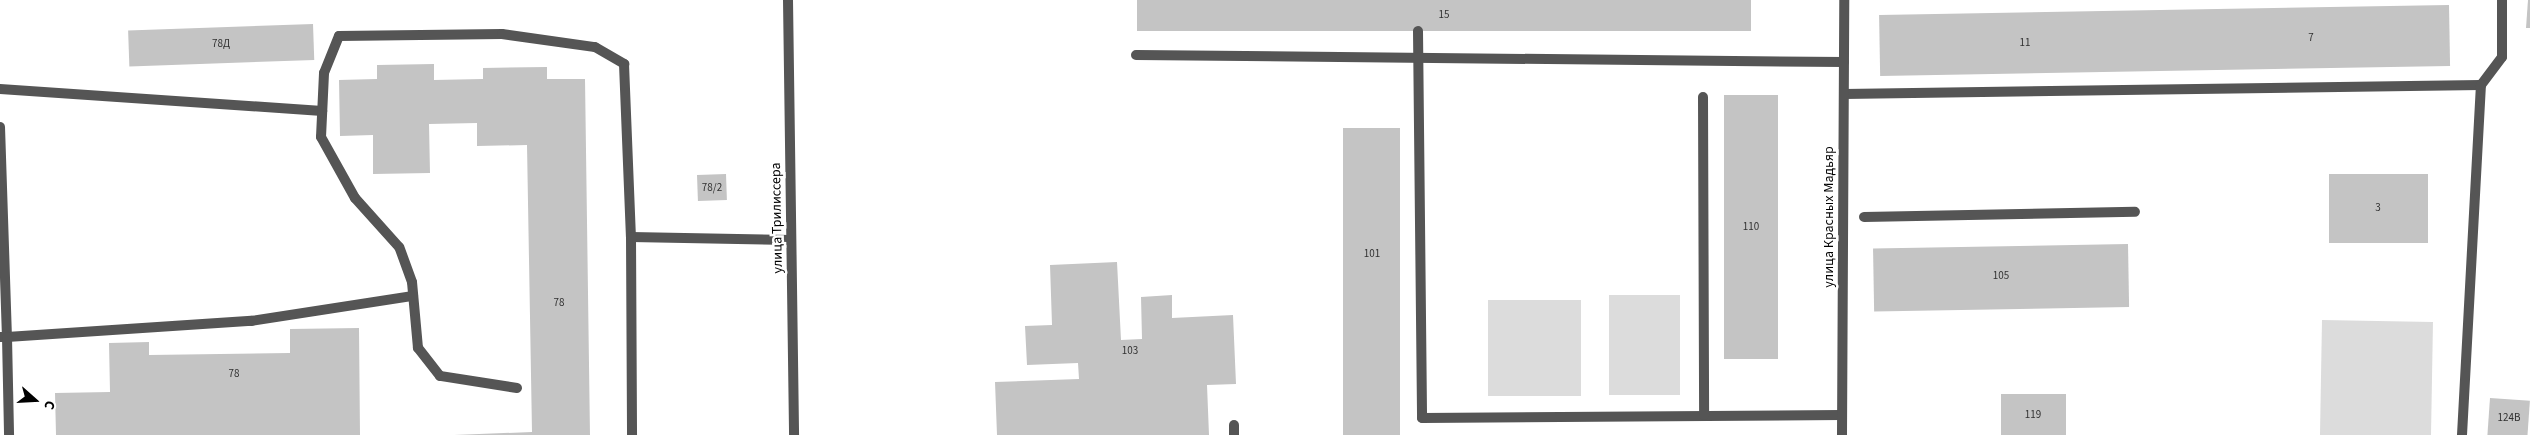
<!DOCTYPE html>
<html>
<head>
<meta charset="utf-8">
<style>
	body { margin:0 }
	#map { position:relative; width:2530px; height:435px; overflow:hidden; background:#fff; font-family:"Source Sans 3",sans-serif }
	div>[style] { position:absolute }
	.green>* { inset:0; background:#dcdcdc; transform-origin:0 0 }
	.building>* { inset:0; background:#c4c4c4; transform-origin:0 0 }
	.service>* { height:10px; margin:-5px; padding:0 5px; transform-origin:5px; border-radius:5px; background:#555 }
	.minor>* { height:10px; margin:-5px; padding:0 5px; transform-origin:5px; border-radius:5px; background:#555 }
	.tertiary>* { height:10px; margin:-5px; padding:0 5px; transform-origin:5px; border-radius:5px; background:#555 }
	span { translate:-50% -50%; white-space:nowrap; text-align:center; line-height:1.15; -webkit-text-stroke:5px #fff; paint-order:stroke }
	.number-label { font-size:11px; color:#313131 }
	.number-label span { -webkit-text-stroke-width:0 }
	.street-label { font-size:14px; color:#000 }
	.north { position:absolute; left:10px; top:375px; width:50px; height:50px; -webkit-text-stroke:4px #fff; paint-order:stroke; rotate:109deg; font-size:14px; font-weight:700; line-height:20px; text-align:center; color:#000 }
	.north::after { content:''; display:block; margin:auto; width:18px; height:22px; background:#000; clip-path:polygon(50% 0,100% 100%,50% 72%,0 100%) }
</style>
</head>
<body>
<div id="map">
	<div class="green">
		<i style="left:1609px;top:295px;width:71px;height:100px"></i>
		<i style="left:1581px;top:300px;width:96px;height:93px;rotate:90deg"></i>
		<i style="left:2322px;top:320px;width:111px;height:115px;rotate:1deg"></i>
	</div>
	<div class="building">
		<i style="left:1137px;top:0;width:614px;height:31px"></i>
		<i style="clip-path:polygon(2528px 0,2530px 0,2530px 28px,2526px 28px)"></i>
		<i style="left:2449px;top:5px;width:61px;height:570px;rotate:89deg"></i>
		<i style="left:313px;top:24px;width:36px;height:185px;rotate:88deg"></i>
		<i style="clip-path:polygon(434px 64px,434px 80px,483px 79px,483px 68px,547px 67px,547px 79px,585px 79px,590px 435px,454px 435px,532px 432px,527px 145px,477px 146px,477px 123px,429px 124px,430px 173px,373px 174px,373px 135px,340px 136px,339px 80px,377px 79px,377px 65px)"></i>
		<i style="left:1724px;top:95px;width:54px;height:264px"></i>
		<i style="left:1400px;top:128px;width:307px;height:57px;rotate:90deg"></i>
		<i style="left:726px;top:174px;width:26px;height:29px;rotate:88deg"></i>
		<i style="left:2329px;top:174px;width:99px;height:69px"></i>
		<i style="left:2128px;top:244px;width:63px;height:255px;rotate:89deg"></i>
		<i style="clip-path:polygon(1117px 262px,1121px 340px,1142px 339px,1141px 297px,1172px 295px,1172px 318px,1233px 315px,1236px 384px,1207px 385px,1209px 435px,997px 435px,995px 382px,1079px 379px,1078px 363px,1027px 365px,1025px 326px,1052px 325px,1050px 265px)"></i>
		<i style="clip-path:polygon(359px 328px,360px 435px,56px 435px,55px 393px,110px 392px,109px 343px,149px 342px,149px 355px,290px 353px,290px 329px)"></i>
		<i style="left:2001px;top:394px;width:65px;height:41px"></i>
		<i style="left:2490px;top:398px;width:40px;height:37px;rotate:4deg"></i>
	</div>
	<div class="service">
		<i style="left:1418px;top:31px;width:387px;rotate:89.4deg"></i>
		<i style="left:1422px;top:418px;width:420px;rotate:-0.4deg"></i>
		<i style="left:1136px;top:55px;width:708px;rotate:0.57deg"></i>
		<i style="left:0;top:89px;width:323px;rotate:3.9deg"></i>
		<i style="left:1844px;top:94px;width:637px;rotate:-0.81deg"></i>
		<i style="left:2481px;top:85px;width:35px;rotate:-53deg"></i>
		<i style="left:2502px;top:57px;width:57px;rotate:-90deg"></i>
		<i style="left:1703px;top:97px;width:318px;rotate:89.8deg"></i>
		<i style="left:0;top:127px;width:210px;rotate:88.1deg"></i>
		<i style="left:7px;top:337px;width:245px;rotate:-3.8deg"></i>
		<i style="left:251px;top:321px;width:164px;rotate:-8.8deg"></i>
		<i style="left:1864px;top:217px;width:271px;rotate:-1.1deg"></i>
		<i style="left:631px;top:237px;width:160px;rotate:1.1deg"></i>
		<i style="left:0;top:337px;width:7px"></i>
		<i style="left:7px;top:337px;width:98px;rotate:88.8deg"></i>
		<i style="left:517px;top:388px;width:78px;rotate:-171.1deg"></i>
		<i style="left:440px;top:376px;width:36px;rotate:-128deg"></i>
		<i style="left:418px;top:348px;width:66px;rotate:-95.2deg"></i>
		<i style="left:412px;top:282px;width:37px;rotate:-110deg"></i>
		<i style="left:399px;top:247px;width:66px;rotate:-131.9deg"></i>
		<i style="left:355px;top:198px;width:70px;rotate:-119.1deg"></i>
		<i style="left:321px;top:137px;width:64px;rotate:-87.3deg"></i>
		<i style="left:324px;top:73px;width:40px;rotate:-68deg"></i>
		<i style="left:339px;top:36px;width:163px;rotate:-0.7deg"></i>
		<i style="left:502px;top:34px;width:94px;rotate:8deg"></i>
		<i style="left:595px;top:47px;width:34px;rotate:30deg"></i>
		<i style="left:624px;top:64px;width:173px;rotate:87.7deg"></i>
		<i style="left:631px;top:237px;width:198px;rotate:89.7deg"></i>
		<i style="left:1234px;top:425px;width:10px;rotate:90deg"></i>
		<i style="left:2462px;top:435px;width:351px;rotate:-86.9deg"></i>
	</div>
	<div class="minor">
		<i style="left:1842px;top:435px;width:435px;rotate:-89.7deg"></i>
	</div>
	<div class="tertiary">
		<i style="left:788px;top:0;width:435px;rotate:89.2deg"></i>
	</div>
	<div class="number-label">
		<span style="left:1444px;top:15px">15</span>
		<span style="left:2311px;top:38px">7</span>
		<span style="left:2025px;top:43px">11</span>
		<span style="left:221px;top:44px">78Д</span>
		<span style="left:712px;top:188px">78/2</span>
		<span style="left:2378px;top:208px">3</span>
		<span style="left:1751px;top:227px">110</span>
		<span style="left:1372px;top:254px">101</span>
		<span style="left:2001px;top:276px">105</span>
		<span style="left:559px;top:303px">78</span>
		<span style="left:1130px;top:351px">103</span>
		<span style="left:234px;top:374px">78</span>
		<span style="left:2033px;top:415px">119</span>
		<span style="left:2509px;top:418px">124В</span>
	</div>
	<div class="street-label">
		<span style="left:1829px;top:217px;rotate:-90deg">улица Красных Мадьяр</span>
		<span style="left:777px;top:218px;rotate:-91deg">улица Трилиссера</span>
	</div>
	<div class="north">С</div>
</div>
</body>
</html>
